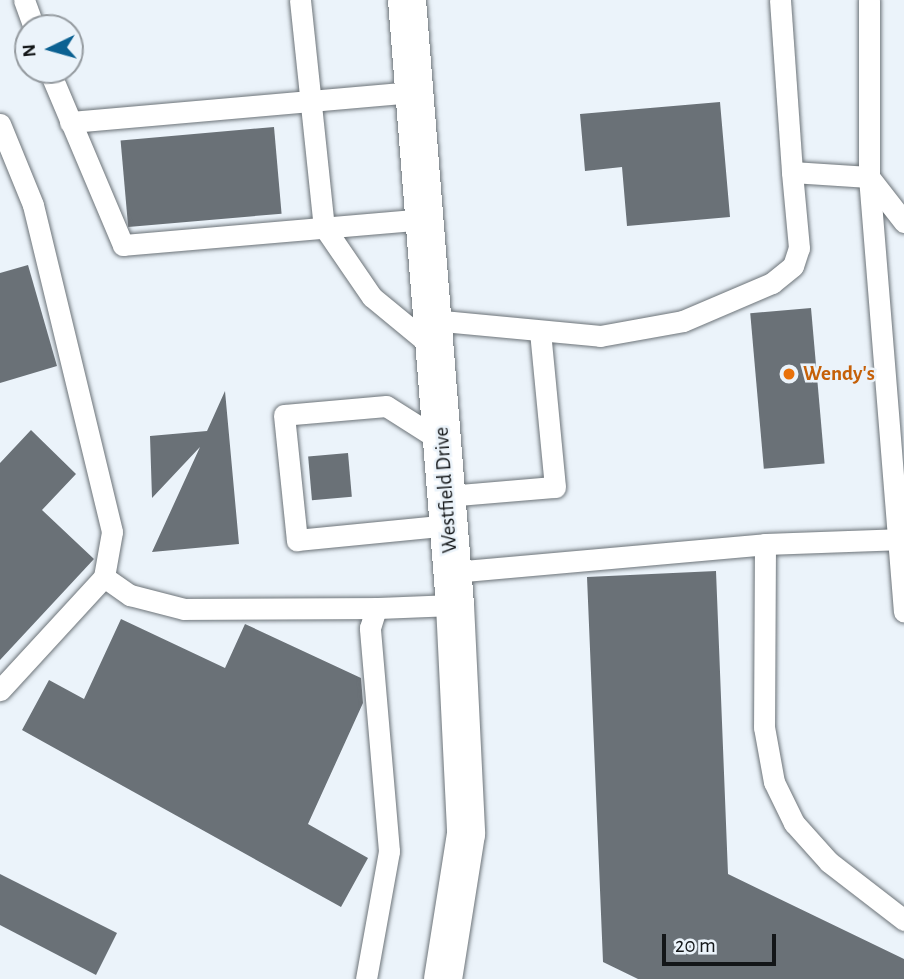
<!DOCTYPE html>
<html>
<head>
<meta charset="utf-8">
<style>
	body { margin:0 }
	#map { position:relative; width:904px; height:979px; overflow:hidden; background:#ebf3fa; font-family:"Alegreya Sans",sans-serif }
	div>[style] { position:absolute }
	.building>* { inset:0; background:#6a7177; transform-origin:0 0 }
	.roads { filter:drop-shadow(0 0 2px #6c7378) drop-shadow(0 0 2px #6c7378) }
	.lane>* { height:21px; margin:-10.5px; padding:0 10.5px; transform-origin:10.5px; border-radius:10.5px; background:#fff }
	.street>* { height:38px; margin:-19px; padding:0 19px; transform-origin:19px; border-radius:19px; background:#fff }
	.dots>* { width:19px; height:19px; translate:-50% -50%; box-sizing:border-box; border:4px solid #ebf3fa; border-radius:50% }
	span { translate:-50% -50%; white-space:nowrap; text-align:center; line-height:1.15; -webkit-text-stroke:5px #ebf3fa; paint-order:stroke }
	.food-label { font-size:21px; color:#c56008; font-weight:700 }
	.left { translate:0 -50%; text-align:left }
	.street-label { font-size:21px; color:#131618 }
	.north { position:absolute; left:14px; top:14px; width:70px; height:70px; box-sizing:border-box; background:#ebf3fa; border:2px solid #959ba0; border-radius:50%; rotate:265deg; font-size:19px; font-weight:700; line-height:28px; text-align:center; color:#131618 }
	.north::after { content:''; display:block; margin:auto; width:24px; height:32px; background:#0b6192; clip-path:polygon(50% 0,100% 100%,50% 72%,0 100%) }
	.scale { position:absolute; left:662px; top:934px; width:114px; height:32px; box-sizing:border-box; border:4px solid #131618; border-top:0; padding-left:9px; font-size:21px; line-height:24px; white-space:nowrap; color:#131618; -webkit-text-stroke:5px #ebf3fa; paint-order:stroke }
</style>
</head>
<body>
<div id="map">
	<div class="building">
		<i style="clip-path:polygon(720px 102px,730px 217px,627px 226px,622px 167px,585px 171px,580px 114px)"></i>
		<i style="left:274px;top:127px;width:87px;height:154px;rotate:85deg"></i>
		<i style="clip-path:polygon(28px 265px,57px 366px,0 383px,0 273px)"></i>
		<i style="left:811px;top:308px;width:156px;height:61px;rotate:85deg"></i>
		<i style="clip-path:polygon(225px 391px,239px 544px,152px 552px,200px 447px,152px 498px,150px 436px,207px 431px)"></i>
		<i style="clip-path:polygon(31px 430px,76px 474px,42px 510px,94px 559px,0 660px,0 463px)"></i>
		<i style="left:348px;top:453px;width:44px;height:40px;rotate:85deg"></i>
		<i style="clip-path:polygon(716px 571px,728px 874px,904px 959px,904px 979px,638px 979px,603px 962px,587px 577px)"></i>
		<i style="clip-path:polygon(121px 619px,225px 668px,245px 624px,361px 678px,363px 703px,308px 824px,368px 858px,341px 907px,22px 730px,49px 680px,84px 699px)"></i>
		<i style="clip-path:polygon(0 874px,117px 933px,96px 975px,0 925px)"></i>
	</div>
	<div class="roads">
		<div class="lane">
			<i style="left:24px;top:0;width:30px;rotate:70deg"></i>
			<i style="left:300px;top:0;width:228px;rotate:84deg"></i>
			<i style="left:324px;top:227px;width:85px;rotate:55.6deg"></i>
			<i style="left:372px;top:297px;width:82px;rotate:39.5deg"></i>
			<i style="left:780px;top:0;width:172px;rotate:86deg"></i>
			<i style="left:792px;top:172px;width:77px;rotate:3.7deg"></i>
			<i style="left:869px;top:177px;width:57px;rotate:52.1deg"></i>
			<i style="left:869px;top:0;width:177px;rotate:90deg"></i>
			<i style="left:869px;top:177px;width:436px;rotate:85.4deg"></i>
			<i style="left:49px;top:70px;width:190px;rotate:67.1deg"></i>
			<i style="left:123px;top:245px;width:302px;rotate:-4.9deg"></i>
			<i style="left:70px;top:122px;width:345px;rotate:-5deg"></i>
			<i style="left:0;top:124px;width:87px;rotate:67.8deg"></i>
			<i style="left:33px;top:205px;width:336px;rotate:76.4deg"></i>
			<i style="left:112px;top:532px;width:46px;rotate:100.1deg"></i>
			<i style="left:104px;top:577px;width:154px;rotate:132.6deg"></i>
			<i style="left:432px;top:320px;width:169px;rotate:5.4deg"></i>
			<i style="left:600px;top:336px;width:84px;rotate:-10.2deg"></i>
			<i style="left:683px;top:321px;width:97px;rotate:-23.1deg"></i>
			<i style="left:772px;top:283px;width:27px;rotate:-39deg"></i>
			<i style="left:793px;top:266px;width:19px;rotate:-72deg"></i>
			<i style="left:799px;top:248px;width:76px;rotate:-95.3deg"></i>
			<i style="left:443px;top:442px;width:67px;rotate:-147.7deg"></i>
			<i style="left:386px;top:406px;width:102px;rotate:175deg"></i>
			<i style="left:284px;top:415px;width:126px;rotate:84.1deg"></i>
			<i style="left:297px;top:540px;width:153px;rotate:-5.6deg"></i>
			<i style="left:447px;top:496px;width:108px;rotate:-4.8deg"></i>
			<i style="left:555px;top:487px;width:156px;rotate:-95.5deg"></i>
			<i style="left:765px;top:544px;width:139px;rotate:-2.1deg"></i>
			<i style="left:453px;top:572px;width:313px;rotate:-5.1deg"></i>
			<i style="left:765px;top:544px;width:183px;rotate:90.3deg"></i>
			<i style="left:764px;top:727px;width:56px;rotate:79.7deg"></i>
			<i style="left:774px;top:782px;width:46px;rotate:64deg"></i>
			<i style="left:794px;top:823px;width:52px;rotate:48.1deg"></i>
			<i style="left:829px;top:862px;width:95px;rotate:37.7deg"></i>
			<i style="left:104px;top:577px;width:32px;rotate:35deg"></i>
			<i style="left:130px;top:595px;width:56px;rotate:14.5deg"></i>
			<i style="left:184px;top:609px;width:192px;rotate:-0.3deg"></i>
			<i style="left:366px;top:979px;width:130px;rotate:-79.8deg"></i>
			<i style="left:389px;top:851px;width:224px;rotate:-94.9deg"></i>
			<i style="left:370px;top:628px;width:21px;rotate:-73deg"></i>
			<i style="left:376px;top:608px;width:79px;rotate:-2.2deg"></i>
		</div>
		<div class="street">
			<i style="left:407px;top:0;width:607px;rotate:85.46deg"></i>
			<i style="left:455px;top:605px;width:229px;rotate:87.2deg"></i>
			<i style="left:466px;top:834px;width:147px;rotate:99deg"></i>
		</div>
	</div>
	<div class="dots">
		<i style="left:789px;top:374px;background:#e8710a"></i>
	</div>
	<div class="food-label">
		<span class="left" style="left:803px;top:374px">Wendy's</span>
	</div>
	<div class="street-label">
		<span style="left:446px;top:490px;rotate:-94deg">Westfield Drive</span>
	</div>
	<div class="north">N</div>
	<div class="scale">20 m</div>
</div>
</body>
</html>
